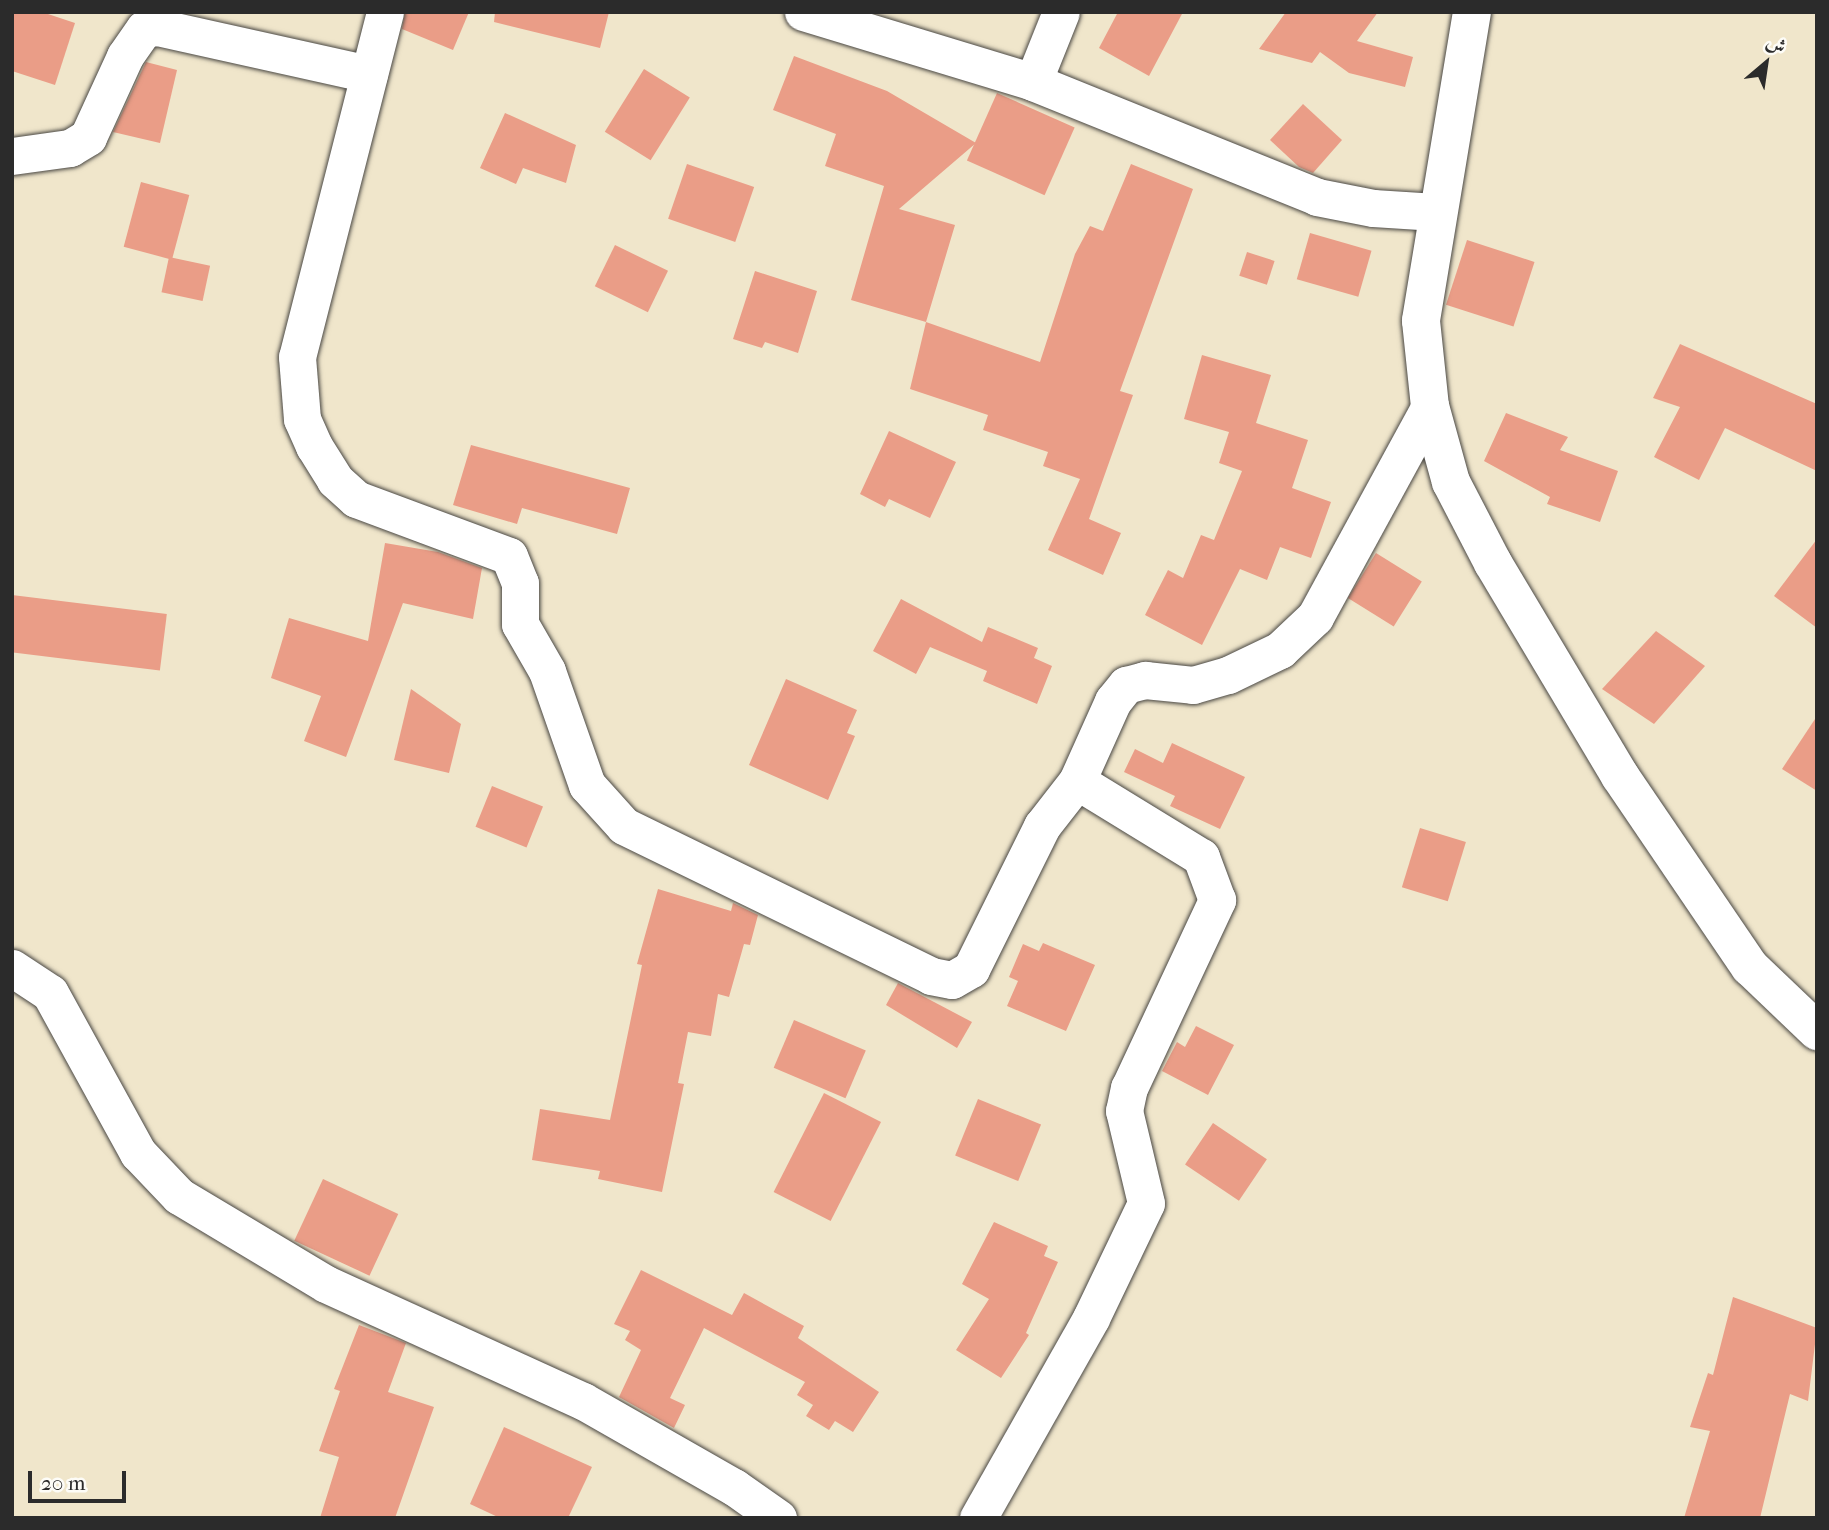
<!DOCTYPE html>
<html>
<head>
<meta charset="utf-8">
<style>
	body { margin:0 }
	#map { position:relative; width:1829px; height:1530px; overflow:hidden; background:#f0e6cb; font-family:"IM FELL French Canon",Amiri,serif }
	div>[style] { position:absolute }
	.building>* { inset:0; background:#ea9d87; transform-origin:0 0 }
	.roads { filter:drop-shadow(0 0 2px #494743) drop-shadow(0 0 2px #494743) }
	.street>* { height:37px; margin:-18.5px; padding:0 18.5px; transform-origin:18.5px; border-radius:18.5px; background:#fff }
	.secondary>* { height:38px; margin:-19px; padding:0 19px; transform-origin:19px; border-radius:19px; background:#fff }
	span { translate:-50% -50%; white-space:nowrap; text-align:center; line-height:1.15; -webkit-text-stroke:6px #fdfcf7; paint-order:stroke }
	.frame { position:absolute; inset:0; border:14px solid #2b2b2b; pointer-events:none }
	.north { position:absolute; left:1731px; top:28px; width:70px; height:70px; -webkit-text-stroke:5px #fdfcf7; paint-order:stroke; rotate:29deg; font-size:19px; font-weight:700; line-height:28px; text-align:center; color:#2b2b2b }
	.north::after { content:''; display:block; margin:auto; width:24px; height:32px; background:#2b2b2b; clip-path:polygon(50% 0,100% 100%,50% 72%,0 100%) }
	.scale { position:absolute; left:28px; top:1471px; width:98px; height:32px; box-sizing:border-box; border:4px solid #2b2b2b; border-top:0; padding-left:9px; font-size:21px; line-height:24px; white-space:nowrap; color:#2b2b2b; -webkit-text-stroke:5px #fdfcf7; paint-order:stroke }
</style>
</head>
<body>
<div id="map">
	<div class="building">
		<i style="clip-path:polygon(12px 12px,42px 12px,75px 23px,55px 85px,12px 71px)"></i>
		<i style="clip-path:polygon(405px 12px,469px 12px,453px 50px,402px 29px)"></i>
		<i style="clip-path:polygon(495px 12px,609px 12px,600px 48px,494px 22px)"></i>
		<i style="clip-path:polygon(1118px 12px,1183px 12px,1149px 76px,1099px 48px)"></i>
		<i style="clip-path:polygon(1286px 12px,1378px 12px,1357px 41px,1413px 57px,1405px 87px,1349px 73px,1320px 52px,1312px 63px,1259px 49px)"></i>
		<i style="clip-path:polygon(794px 56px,887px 91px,976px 143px,899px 209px,955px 225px,926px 322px,851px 300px,884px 186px,825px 166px,836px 134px,773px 110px)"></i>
		<i style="clip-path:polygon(146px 62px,177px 70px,160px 143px,113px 132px)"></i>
		<i style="left:644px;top:69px;width:54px;height:74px;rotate:32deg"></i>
		<i style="left:997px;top:93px;width:85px;height:74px;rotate:24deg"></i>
		<i style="clip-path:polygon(1303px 104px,1342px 140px,1313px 173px,1299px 167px,1270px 140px)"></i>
		<i style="clip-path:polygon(505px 113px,576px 145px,566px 183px,523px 168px,516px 184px,480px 168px)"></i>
		<i style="left:687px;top:164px;width:71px;height:58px;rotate:19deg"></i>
		<i style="clip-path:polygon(1131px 164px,1193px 189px,1120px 391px,1133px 395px,1089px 519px,1121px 533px,1103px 575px,1048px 550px,1080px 479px,1043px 466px,1048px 452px,983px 430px,988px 415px,910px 389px,926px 322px,1040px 362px,1075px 254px,1090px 226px,1103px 231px)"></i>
		<i style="left:141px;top:182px;width:50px;height:67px;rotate:15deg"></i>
		<i style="left:1310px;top:233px;width:64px;height:48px;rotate:16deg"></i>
		<i style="left:1467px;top:240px;width:71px;height:68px;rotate:18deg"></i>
		<i style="left:615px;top:245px;width:59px;height:46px;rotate:26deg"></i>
		<i style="left:1247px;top:252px;width:29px;height:25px;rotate:18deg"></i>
		<i style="left:169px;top:257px;width:42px;height:36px;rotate:12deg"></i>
		<i style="clip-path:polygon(755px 271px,817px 291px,798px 353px,765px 342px,762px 348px,733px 339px)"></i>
		<i style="clip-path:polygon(1680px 344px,1817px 404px,1817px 471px,1725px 428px,1699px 480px,1654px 457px,1680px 407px,1653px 398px)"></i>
		<i style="clip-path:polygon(1202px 355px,1271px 375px,1256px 423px,1308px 440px,1292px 488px,1331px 502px,1311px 558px,1280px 547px,1267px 580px,1240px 569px,1202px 645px,1145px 615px,1168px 570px,1183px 578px,1201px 535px,1214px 540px,1242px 471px,1219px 463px,1229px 432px,1184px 419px)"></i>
		<i style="clip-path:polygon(1506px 413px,1568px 437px,1560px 450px,1618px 471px,1600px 522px,1547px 504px,1550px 497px,1484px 461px)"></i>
		<i style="clip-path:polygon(889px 431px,956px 462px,930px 518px,889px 499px,885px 507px,860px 494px)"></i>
		<i style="clip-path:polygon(471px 445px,630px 488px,617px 534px,522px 508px,517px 524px,453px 505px)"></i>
		<i style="clip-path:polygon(1817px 539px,1817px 628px,1774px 596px)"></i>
		<i style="clip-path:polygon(385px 543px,438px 552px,482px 568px,473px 619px,403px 603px,346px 757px,304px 741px,321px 696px,271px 678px,289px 618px,368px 641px)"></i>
		<i style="left:1376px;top:553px;width:54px;height:53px;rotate:32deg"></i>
		<i style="left:12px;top:595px;width:156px;height:57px;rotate:7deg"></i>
		<i style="clip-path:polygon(901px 599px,982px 642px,988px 627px,1038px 648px,1034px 658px,1052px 666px,1037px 704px,983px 681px,987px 671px,930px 647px,916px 674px,873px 651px)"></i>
		<i style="clip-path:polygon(1656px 631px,1705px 666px,1654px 724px,1602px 689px)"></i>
		<i style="clip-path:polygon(786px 679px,857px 710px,847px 733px,855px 736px,828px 800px,749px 765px)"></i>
		<i style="clip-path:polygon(411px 689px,461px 724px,449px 773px,394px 760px)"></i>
		<i style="clip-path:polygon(1817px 716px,1817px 791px,1782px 769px)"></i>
		<i style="clip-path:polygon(1172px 743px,1245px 777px,1220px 829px,1170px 806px,1175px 796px,1124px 772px,1135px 749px,1163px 763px)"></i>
		<i style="left:492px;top:786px;width:55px;height:44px;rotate:22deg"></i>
		<i style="left:1420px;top:828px;width:48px;height:62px;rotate:17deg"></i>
		<i style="clip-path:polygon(658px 889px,731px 911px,733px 903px,758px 915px,750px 945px,744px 944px,729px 997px,718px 994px,711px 1036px,688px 1032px,678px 1083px,684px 1084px,662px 1192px,598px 1179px,600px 1171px,532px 1160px,540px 1109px,610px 1120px,642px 965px,637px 964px)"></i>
		<i style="clip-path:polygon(1043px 943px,1095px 965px,1066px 1031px,1007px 1006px,1018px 981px,1009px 977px,1023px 944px,1039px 951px)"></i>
		<i style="clip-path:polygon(898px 983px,972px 1022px,957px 1048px,886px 1005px)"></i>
		<i style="left:794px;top:1020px;width:78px;height:52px;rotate:23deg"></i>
		<i style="clip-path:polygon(1196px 1026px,1234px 1045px,1208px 1095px,1162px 1071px,1177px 1042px,1185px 1047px)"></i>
		<i style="left:824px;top:1093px;width:64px;height:111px;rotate:27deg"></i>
		<i style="left:978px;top:1099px;width:68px;height:61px;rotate:22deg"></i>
		<i style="left:1213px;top:1123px;width:65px;height:50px;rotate:34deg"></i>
		<i style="left:323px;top:1179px;width:83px;height:68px;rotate:25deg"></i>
		<i style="clip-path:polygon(994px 1222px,1048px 1246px,1044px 1256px,1058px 1262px,1026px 1333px,1029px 1335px,1001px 1378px,956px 1350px,989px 1299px,962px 1284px)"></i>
		<i style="clip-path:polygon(641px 1270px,732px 1315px,744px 1293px,804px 1326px,798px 1338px,879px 1392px,853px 1432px,835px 1421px,829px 1430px,806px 1416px,813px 1405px,797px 1395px,805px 1382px,704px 1328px,670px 1398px,685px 1405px,674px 1428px,619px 1397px,641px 1350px,625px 1340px,630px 1331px,614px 1324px)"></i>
		<i style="clip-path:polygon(1733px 1297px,1817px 1328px,1808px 1401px,1790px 1394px,1760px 1518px,1684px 1518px,1710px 1431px,1690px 1427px,1708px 1373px,1713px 1375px)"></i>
		<i style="clip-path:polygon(359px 1325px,406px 1343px,388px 1392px,434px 1407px,395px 1518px,320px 1518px,339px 1457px,319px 1451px,340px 1391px,334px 1389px)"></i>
		<i style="clip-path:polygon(504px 1427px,592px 1467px,568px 1518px,500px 1518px,470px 1504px)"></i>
	</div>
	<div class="roads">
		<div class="street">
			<i style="left:385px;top:12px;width:356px;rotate:104.3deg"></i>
			<i style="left:297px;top:357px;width:62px;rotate:85.4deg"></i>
			<i style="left:302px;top:419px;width:30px;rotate:66deg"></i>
			<i style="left:314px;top:446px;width:40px;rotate:58deg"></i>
			<i style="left:335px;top:480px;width:28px;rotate:42deg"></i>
			<i style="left:356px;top:499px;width:163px;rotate:20.4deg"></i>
			<i style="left:509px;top:556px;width:29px;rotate:68deg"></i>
			<i style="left:520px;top:583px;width:41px;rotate:90deg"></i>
			<i style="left:520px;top:624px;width:54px;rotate:60.1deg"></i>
			<i style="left:547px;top:671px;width:121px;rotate:70.7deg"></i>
			<i style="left:587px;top:785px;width:55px;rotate:47.9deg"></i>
			<i style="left:624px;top:826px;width:342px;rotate:26deg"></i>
			<i style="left:931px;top:976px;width:21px;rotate:11deg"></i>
			<i style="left:952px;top:980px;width:22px;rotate:-30deg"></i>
			<i style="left:971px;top:969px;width:160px;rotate:-63.6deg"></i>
			<i style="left:1042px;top:826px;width:57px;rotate:-52.1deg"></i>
			<i style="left:1077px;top:781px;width:88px;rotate:-65.8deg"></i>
			<i style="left:1113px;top:701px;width:21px;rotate:-51deg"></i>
			<i style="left:1126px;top:685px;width:20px;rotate:-15deg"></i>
			<i style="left:1145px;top:680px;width:48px;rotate:5.9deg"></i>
			<i style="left:1193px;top:685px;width:36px;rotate:-16deg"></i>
			<i style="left:1228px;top:675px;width:58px;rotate:-25.7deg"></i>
			<i style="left:1280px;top:650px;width:48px;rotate:-43.3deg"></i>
			<i style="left:1315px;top:617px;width:240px;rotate:-61.4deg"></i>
			<i style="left:803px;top:12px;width:240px;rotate:16.9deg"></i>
			<i style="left:1033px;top:82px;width:306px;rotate:22deg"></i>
			<i style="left:1317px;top:197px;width:57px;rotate:11.1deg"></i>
			<i style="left:1373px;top:208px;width:63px;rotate:3.6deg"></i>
			<i style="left:1033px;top:82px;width:75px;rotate:-68.2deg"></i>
			<i style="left:12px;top:156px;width:59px;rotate:-7.9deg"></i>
			<i style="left:70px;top:148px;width:21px;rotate:-31deg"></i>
			<i style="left:88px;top:137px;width:89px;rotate:-65.4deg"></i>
			<i style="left:125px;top:56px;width:33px;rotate:-55deg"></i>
			<i style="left:144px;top:29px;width:13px;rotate:-9deg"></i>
			<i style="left:157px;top:27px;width:217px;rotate:12.5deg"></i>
			<i style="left:12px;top:968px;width:45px;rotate:33.3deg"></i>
			<i style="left:50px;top:993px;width:183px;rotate:61.2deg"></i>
			<i style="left:138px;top:1153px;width:59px;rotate:46.4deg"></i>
			<i style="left:179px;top:1196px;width:171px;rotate:30.9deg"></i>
			<i style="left:326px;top:1284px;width:282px;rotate:24.5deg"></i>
			<i style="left:583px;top:1401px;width:174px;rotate:29.7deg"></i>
			<i style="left:734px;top:1487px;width:54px;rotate:35.2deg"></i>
			<i style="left:978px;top:1518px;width:230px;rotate:-60.5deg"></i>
			<i style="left:1091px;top:1318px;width:127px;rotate:-64.4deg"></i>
			<i style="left:1146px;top:1203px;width:95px;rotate:-103.4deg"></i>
			<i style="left:1124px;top:1111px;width:24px;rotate:-78deg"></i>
			<i style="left:1129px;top:1088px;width:208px;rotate:-64.9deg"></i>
			<i style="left:1217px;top:900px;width:46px;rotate:-110.4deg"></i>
			<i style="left:1201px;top:857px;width:145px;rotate:-148.5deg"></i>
		</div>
		<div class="secondary">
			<i style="left:1472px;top:12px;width:313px;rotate:99.4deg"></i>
			<i style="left:1421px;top:321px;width:85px;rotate:84deg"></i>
			<i style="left:1430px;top:406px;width:79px;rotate:74.6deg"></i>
			<i style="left:1451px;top:482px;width:91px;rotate:62.6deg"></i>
			<i style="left:1493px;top:563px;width:248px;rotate:59.2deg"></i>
			<i style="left:1620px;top:776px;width:231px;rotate:55.8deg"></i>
			<i style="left:1750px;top:967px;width:93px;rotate:43.7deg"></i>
		</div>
	</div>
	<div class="frame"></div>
	<div class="north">ش</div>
	<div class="scale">20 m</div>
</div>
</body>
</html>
